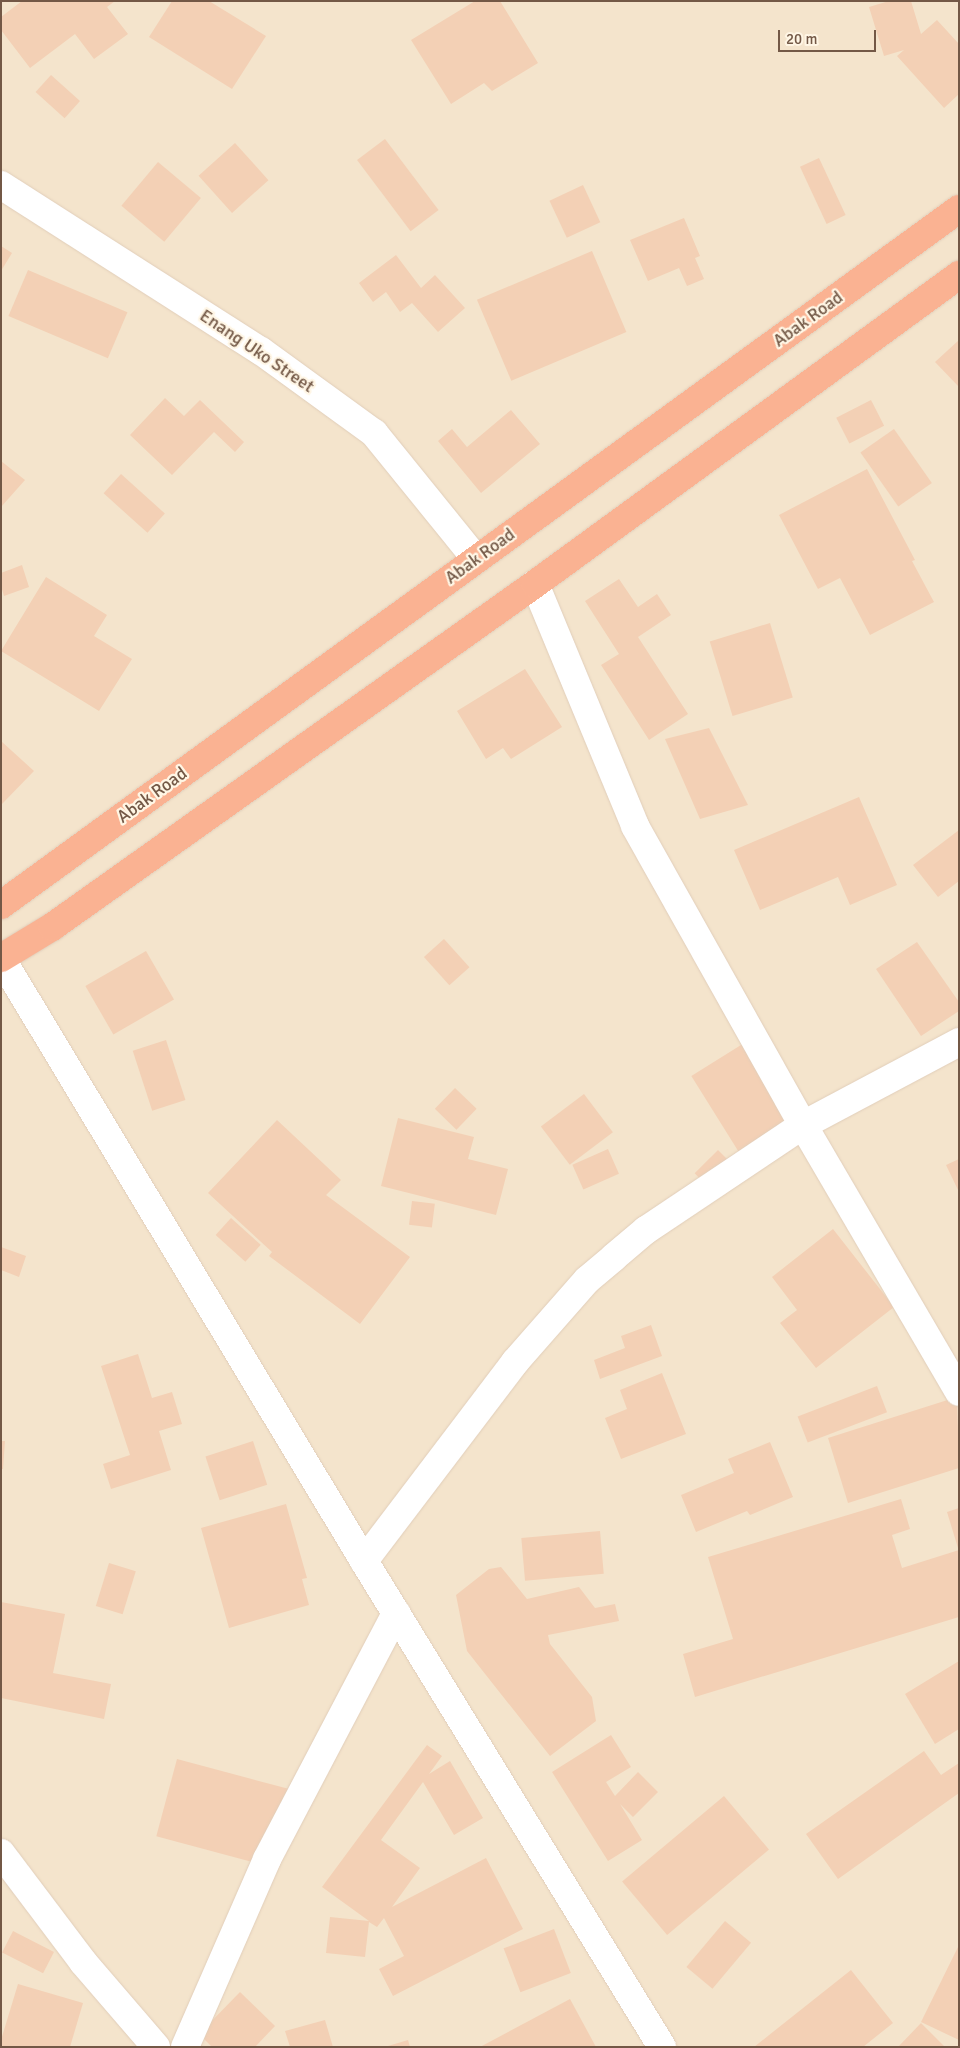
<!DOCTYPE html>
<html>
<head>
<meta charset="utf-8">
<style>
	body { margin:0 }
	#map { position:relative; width:960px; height:2048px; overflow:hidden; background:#fdf2de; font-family:Signika,sans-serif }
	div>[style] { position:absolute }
	.residential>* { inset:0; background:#f4e4cc; transform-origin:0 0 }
	.building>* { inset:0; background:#f3d0b5; transform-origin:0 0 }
	.roads { filter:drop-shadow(0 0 1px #e1ceba) drop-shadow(0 0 1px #e1ceba) }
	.street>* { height:28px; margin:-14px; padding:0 14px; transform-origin:14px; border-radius:14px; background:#fff }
	.secondary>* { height:28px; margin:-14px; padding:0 14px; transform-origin:14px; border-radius:14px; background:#fff }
	.highway>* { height:28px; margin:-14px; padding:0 14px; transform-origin:14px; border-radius:14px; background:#fab292 }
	span { translate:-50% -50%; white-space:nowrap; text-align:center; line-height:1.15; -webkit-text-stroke:4.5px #fff6e5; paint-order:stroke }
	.street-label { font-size:18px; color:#735846 }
	.frame { position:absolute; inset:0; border:2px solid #735846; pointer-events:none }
	.scale { position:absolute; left:778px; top:30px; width:98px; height:22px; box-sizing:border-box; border:2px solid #735846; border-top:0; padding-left:6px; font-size:15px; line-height:18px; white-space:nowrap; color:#735846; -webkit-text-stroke:4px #fff6e5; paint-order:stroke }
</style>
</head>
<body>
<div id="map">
	<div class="residential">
		<i style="left:1px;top:1px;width:958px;height:2046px"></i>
	</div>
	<div class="building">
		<i style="clip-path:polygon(22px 1px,115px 1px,107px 7px,128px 34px,94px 59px,75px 34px,30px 68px,1px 30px,1px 17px)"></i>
		<i style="clip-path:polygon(172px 1px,209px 1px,266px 36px,232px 89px,149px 37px)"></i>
		<i style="clip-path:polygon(475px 1px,500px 1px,538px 63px,492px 91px,484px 83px,451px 104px,411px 40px)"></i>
		<i style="clip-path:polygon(889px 1px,911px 1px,921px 34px,937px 20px,959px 44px,959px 94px,944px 108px,897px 56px,904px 50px,884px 56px,869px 7px)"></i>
		<i style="left:51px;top:75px;width:39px;height:23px;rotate:42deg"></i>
		<i style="left:385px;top:139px;width:89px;height:35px;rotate:53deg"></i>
		<i style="left:235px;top:143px;width:50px;height:49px;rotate:48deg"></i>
		<i style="left:819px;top:158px;width:63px;height:21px;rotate:65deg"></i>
		<i style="left:158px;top:162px;width:56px;height:57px;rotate:40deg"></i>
		<i style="left:583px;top:185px;width:41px;height:37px;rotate:65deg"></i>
		<i style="clip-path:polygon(684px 218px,700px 256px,695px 258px,704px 279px,687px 286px,679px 268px,648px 281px,630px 240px)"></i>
		<i style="clip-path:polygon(1px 246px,12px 253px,1px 271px)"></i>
		<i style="left:592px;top:251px;width:88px;height:125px;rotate:67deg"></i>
		<i style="clip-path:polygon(396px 255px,421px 288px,435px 275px,465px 308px,438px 332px,412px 303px,400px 312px,386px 292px,373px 302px,359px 283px)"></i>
		<i style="left:28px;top:270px;width:108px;height:50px;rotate:23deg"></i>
		<i style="clip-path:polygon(959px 340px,959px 387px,935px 362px)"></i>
		<i style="clip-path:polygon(165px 398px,184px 416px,200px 400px,244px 442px,235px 452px,214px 432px,172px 475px,130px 435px)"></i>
		<i style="left:871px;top:400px;width:29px;height:39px;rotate:63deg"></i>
		<i style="clip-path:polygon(511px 410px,540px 444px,481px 493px,438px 441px,452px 429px,467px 447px)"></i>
		<i style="left:894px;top:429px;width:66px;height:41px;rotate:55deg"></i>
		<i style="clip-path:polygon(1px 461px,25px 480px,1px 507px)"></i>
		<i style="clip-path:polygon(867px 469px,915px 560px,912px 561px,934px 602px,870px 635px,840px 578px,818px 589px,779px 515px)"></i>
		<i style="left:121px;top:474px;width:59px;height:26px;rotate:42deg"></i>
		<i style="clip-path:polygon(22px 565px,29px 587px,4px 596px,1px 586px,1px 573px)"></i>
		<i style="clip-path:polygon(46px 577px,107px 615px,94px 636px,132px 659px,99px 711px,1px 651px)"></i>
		<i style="clip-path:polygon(619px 579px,638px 607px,657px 594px,671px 615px,638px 637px,688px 714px,649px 740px,601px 665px,619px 654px,585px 601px)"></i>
		<i style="left:770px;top:623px;width:78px;height:63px;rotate:73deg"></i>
		<i style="clip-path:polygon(525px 669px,562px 727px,511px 759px,503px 748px,486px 759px,457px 711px)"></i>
		<i style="clip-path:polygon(709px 728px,748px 805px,700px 819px,665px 739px)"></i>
		<i style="clip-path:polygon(1px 741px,34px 771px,1px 805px)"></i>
		<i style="clip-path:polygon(859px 797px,897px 885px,850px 905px,838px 877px,760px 910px,734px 850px)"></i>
		<i style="clip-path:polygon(959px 830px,959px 881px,938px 897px,913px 865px)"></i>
		<i style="left:444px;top:939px;width:38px;height:27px;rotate:48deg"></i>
		<i style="clip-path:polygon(917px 942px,959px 1002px,959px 1011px,921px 1036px,876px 969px)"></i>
		<i style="left:146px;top:951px;width:56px;height:70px;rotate:60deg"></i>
		<i style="left:166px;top:1040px;width:63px;height:35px;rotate:72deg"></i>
		<i style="left:749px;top:1040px;width:110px;height:68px;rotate:58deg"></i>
		<i style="left:455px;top:1088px;width:30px;height:29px;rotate:44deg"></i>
		<i style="left:584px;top:1094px;width:48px;height:54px;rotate:53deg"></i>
		<i style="clip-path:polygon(398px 1118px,474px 1137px,468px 1159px,508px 1169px,496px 1215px,381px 1186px)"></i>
		<i style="clip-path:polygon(277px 1120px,341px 1180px,326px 1195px,410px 1257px,360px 1324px,269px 1256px,272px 1252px,208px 1193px)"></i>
		<i style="left:608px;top:1149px;width:27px;height:39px;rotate:66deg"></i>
		<i style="left:718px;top:1150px;width:28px;height:33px;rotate:45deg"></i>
		<i style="clip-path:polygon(959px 1159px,959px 1192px,946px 1165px)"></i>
		<i style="left:412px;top:1201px;width:23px;height:24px;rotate:7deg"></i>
		<i style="left:231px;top:1218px;width:40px;height:23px;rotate:42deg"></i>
		<i style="clip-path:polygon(833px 1229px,894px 1307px,816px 1368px,780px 1323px,797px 1310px,772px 1277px)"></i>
		<i style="clip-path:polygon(1px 1247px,26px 1256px,19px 1277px,1px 1270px)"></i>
		<i style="clip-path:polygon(651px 1325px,662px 1356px,600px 1379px,594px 1360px,625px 1348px,621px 1336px)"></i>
		<i style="clip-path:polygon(138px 1354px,152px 1398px,172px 1392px,182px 1424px,159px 1431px,171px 1470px,111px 1489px,103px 1464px,130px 1455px,101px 1366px)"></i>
		<i style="clip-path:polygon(662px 1373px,686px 1434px,621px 1459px,605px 1418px,627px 1409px,620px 1390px)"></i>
		<i style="left:877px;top:1386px;width:28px;height:85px;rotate:69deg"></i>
		<i style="clip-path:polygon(957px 1397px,959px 1468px,848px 1503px,828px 1438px)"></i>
		<i style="clip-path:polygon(1px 1441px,5px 1441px,3px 1469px,1px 1469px)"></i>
		<i style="left:253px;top:1441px;width:46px;height:50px;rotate:72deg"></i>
		<i style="clip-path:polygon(770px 1442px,793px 1497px,750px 1515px,747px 1511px,696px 1532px,681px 1495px,734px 1473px,728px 1459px)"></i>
		<i style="clip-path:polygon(901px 1499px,910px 1529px,892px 1535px,902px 1568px,959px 1550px,959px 1617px,695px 1697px,683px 1654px,733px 1639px,708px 1557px)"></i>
		<i style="clip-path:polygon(286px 1504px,307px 1578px,302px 1579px,309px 1605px,229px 1628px,201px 1528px)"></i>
		<i style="clip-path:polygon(959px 1508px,959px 1548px,958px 1548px,947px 1512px)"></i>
		<i style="left:600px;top:1531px;width:43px;height:79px;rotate:85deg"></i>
		<i style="left:109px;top:1563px;width:28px;height:45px;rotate:17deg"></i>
		<i style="clip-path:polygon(501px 1567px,527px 1599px,579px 1587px,595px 1608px,615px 1604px,619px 1621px,548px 1635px,550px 1644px,592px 1697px,596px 1721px,550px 1756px,467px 1651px,456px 1595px,489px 1569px)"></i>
		<i style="clip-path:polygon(1px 1602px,65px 1614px,53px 1673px,111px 1684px,104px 1719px,1px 1698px)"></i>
		<i style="clip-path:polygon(959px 1661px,959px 1729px,935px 1744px,905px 1694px)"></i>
		<i style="clip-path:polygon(611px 1735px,631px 1767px,606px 1782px,615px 1796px,638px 1772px,658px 1792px,633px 1817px,620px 1804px,642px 1840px,608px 1861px,552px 1772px)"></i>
		<i style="clip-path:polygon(427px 1745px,442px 1756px,429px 1774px,450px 1761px,483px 1818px,454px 1835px,423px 1782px,381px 1840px,420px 1868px,392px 1907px,486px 1858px,523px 1929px,393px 1996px,379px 1969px,404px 1956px,384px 1918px,377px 1927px,369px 1922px,365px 1957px,326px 1953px,330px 1917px,369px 1921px,322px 1887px)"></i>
		<i style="clip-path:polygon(924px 1751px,941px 1775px,959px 1763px,959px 1793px,838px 1879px,806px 1834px)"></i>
		<i style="left:177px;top:1759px;width:126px;height:80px;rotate:15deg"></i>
		<i style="left:724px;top:1796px;width:70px;height:133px;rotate:50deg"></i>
		<i style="left:725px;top:1921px;width:34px;height:60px;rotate:40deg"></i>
		<i style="left:554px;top:1929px;width:47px;height:54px;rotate:69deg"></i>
		<i style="left:13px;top:1931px;width:46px;height:24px;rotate:27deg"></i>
		<i style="clip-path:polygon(959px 1945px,959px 2040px,921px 2022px)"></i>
		<i style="clip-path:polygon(851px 1970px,893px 2023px,863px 2047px,754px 2047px)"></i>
		<i style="clip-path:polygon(18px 1984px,83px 2003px,70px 2047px,1px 2047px,1px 2040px)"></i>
		<i style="clip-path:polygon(240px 1992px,275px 2026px,255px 2047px,212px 2047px,199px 2034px)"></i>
		<i style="clip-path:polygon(570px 1999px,596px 2047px,480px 2047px)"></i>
		<i style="clip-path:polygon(325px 2020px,333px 2047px,290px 2047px,285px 2031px)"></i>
		<i style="clip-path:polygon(921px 2023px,945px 2047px,898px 2047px)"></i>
		<i style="clip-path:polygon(408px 2040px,410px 2047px,388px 2047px,388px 2046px)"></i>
	</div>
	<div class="roads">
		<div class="street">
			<i style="left:1px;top:185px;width:308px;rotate:32.6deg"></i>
			<i style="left:261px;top:351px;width:140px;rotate:36deg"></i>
			<i style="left:374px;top:433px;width:162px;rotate:51deg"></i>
			<i style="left:535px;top:584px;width:262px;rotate:67.5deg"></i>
			<i style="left:635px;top:826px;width:343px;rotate:60.7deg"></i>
			<i style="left:803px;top:1125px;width:309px;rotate:59.7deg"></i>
			<i style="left:364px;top:1561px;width:250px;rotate:-52.8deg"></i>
			<i style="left:515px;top:1362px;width:109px;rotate:-48.7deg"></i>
			<i style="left:587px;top:1280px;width:35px;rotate:-40deg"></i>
			<i style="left:614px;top:1257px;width:42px;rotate:-40.2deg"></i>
			<i style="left:646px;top:1230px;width:189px;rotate:-33.8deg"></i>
			<i style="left:803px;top:1125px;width:177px;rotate:-28deg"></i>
			<i style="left:1px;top:1853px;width:136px;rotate:53deg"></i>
			<i style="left:83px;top:1962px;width:112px;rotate:49.3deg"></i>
			<i style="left:185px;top:2047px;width:205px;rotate:-66.4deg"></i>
			<i style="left:267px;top:1859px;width:278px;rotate:-62.3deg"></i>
		</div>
		<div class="secondary">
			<i style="left:1px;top:958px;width:704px;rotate:58.95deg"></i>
			<i style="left:364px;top:1561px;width:570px;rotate:58.48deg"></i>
		</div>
		<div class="highway">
			<i style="left:1px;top:905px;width:1184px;rotate:-36deg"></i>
			<i style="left:1px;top:958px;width:60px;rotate:-31.3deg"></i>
			<i style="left:52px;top:927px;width:592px;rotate:-35.38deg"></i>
			<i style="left:535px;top:584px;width:525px;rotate:-36.08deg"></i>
		</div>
	</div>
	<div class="street-label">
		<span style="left:808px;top:319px;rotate:-36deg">Abak Road</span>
		<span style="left:257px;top:351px;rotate:34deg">Enang Uko Street</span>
		<span style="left:480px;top:556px;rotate:-36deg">Abak Road</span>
		<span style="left:152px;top:795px;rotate:-36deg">Abak Road</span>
	</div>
	<div class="frame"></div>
	<div class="scale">20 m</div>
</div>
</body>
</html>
